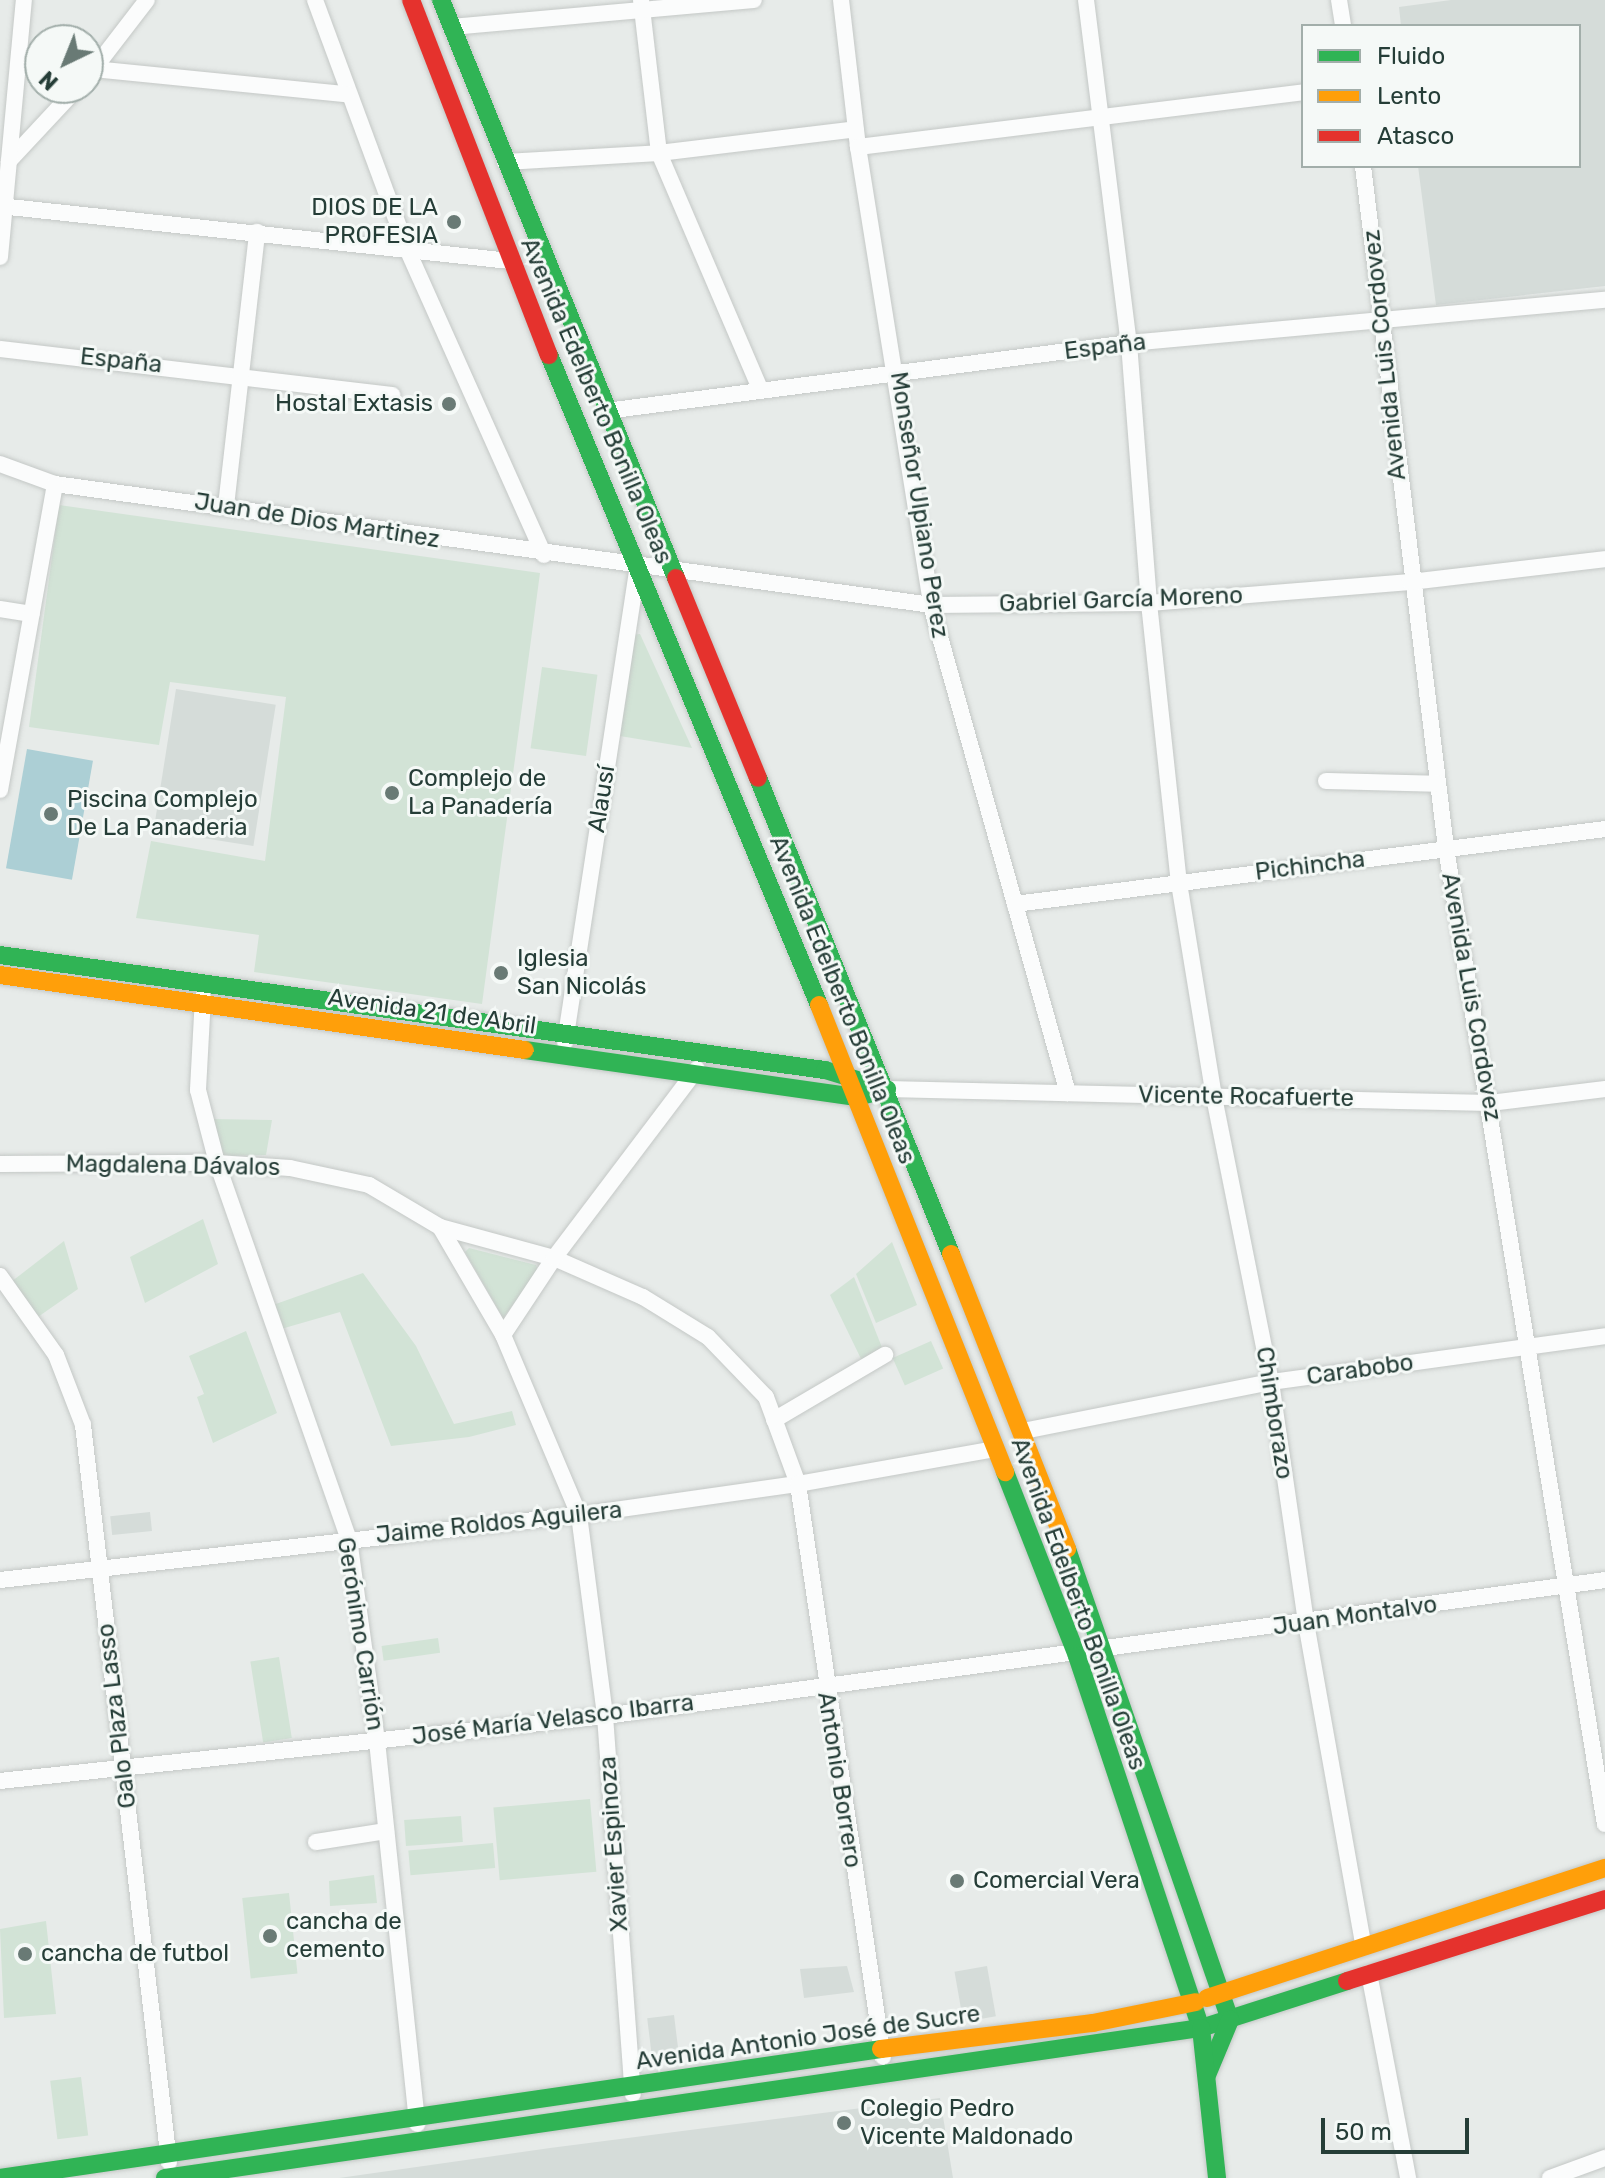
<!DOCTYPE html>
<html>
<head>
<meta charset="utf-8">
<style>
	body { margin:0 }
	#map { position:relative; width:1605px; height:2178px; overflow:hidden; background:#e7ebe9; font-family:Rubik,sans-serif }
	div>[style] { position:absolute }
	.built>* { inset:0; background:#d5dcd9; transform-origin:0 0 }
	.green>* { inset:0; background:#d2e3d6; transform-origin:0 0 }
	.water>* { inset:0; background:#accfd5; transform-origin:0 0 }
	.roads { filter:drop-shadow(0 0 2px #c4c8c6) drop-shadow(0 0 2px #c4c8c6) }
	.street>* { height:16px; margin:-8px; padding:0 8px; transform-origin:8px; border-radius:8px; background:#fbfcfc }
	.fast>* { height:18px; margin:-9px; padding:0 9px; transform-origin:9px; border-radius:9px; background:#30b455 }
	.slow>* { height:18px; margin:-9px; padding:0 9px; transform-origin:9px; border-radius:9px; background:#ff9f0a }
	.jam>* { height:18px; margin:-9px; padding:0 9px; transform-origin:9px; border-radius:9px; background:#e5322d }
	.dots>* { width:22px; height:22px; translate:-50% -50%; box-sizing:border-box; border:4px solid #f5f9f7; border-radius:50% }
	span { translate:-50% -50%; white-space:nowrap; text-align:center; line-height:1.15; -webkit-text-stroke:6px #f5f9f7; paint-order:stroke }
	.poi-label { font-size:24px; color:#253d37 }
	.right { translate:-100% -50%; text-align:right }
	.left { translate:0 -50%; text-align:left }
	.street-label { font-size:24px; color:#253d37 }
	.legend { position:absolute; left:1301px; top:24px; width:280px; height:144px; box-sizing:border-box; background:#f5f9f7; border:2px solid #a2aeaa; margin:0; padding:10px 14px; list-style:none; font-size:24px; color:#253d37 }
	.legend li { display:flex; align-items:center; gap:16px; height:40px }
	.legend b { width:40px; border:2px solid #a2aeaa }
	.north { position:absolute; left:24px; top:24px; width:80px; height:80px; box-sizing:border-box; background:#f5f9f7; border:2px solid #a2aeaa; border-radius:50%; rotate:223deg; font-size:22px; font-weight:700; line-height:32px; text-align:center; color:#253d37 }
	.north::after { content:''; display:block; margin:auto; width:28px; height:36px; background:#697a75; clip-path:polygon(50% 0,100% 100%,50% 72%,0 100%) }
	.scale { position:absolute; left:1321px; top:2118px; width:148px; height:36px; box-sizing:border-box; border:4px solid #253d37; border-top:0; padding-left:10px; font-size:24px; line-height:28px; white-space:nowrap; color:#253d37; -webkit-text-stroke:6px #f5f9f7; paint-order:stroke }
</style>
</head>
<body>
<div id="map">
	<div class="built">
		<i style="clip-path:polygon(1451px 0,1605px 0,1605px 286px,1436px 305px,1418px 166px,1579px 166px,1579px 26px,1401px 26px,1399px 7px)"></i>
		<i style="left:176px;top:689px;width:101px;height:143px;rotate:9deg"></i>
		<i style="left:150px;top:1512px;width:19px;height:40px;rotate:84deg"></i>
		<i style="clip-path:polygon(847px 1966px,854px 1992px,804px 1998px,800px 1969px)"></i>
		<i style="left:987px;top:1966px;width:51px;height:33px;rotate:80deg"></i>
		<i style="left:674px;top:2015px;width:47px;height:27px;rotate:83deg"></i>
		<i style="clip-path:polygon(940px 2098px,953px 2178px,339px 2178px,550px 2148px)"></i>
	</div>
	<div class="green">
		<i style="clip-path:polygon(59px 505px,540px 573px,482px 1004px,254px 972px,259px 935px,136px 918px,151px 841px,265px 861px,286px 697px,170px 682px,159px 745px,29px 727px)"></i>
		<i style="clip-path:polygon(640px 634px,692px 748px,620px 736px,632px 635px)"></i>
		<i style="left:542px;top:667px;width:56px;height:82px;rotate:8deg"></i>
		<i style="clip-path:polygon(212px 1119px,272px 1120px,266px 1155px,223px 1156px)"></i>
		<i style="clip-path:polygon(203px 1219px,218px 1264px,145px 1303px,130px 1257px)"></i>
		<i style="clip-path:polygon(64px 1241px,78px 1289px,35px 1319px,11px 1282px)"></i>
		<i style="clip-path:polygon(892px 1242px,917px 1305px,876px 1323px,856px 1274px)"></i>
		<i style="clip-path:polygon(469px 1248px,536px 1265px,538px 1271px,503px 1318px,465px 1252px)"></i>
		<i style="clip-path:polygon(363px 1273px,416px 1346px,454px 1424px,512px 1411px,516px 1425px,469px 1437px,391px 1446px,340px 1312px,281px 1329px,273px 1305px)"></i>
		<i style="clip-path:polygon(854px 1277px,885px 1355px,864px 1365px,830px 1295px)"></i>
		<i style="clip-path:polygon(246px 1331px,277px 1413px,213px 1443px,197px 1397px,204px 1394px,189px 1356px)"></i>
		<i style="left:931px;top:1341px;width:30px;height:42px;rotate:66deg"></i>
		<i style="left:438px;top:1638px;width:15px;height:57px;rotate:82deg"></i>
		<i style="left:279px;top:1657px;width:82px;height:29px;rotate:81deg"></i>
		<i style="left:590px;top:1799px;width:73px;height:97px;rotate:85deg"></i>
		<i style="left:461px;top:1816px;width:26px;height:57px;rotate:86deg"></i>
		<i style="left:493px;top:1843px;width:25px;height:85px;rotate:85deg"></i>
		<i style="clip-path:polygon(374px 1875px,377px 1903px,330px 1906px,329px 1881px)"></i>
		<i style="left:289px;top:1893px;width:81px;height:47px;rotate:84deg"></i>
		<i style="clip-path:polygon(46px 1921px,56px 2014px,4px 2018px,0 1929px)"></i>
		<i style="left:81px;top:2077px;width:59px;height:31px;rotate:83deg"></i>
	</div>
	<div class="water">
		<i style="left:27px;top:749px;width:67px;height:121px;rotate:10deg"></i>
	</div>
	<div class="roads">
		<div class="street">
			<i style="left:315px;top:0;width:268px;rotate:69.7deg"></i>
			<i style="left:408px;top:251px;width:333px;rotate:65.9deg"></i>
			<i style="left:641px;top:0;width:154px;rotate:83.3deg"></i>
			<i style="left:659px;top:153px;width:257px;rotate:66.8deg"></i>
			<i style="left:841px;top:0;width:148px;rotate:83.4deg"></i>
			<i style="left:858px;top:147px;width:464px;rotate:80.9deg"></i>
			<i style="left:931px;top:605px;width:507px;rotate:74.32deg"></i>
			<i style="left:1086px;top:0;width:346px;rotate:82.9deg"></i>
			<i style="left:1129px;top:343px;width:261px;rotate:85.6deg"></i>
			<i style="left:1149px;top:603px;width:282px;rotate:83.9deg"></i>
			<i style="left:1179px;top:883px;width:217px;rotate:80.7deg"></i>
			<i style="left:1214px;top:1097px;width:291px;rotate:78.7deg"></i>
			<i style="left:1271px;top:1382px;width:244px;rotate:81.7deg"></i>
			<i style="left:1306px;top:1623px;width:326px;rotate:79.9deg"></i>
			<i style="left:1339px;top:0;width:26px;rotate:81deg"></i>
			<i style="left:451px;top:27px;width:304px;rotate:-5.1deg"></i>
			<i style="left:94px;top:69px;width:253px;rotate:5.7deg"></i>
			<i style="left:90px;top:74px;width:93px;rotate:-52.4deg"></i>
			<i style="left:858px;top:147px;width:448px;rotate:-7deg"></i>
			<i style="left:9px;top:161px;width:100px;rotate:-47deg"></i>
			<i style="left:505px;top:162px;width:154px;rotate:-3.3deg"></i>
			<i style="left:659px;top:153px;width:198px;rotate:-6.9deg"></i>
			<i style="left:1363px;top:166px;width:687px;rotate:83.06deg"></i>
			<i style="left:1446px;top:848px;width:989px;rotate:80.75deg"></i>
			<i style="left:0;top:206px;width:513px;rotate:6.16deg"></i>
			<i style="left:0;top:257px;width:258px;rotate:-84.7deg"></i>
			<i style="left:0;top:349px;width:395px;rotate:6.7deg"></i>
			<i style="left:606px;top:411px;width:527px;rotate:-7.41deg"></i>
			<i style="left:1129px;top:343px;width:478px;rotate:-5.2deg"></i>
			<i style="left:0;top:464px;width:59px;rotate:20deg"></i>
			<i style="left:55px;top:484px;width:884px;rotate:7.86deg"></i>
			<i style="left:931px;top:605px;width:218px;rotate:-0.5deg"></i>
			<i style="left:1149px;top:603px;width:262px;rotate:-4.6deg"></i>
			<i style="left:1410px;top:582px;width:196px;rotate:-6.7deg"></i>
			<i style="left:226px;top:506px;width:276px;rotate:-83.5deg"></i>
			<i style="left:0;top:609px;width:32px;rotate:9deg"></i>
			<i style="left:1326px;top:781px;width:111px;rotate:1.5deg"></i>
			<i style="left:0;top:790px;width:311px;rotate:-79.8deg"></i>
			<i style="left:1015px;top:904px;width:595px;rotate:-7.24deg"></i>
			<i style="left:203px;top:997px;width:93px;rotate:93.1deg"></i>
			<i style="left:198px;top:1090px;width:75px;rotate:75.4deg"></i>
			<i style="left:217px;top:1163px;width:398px;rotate:70.7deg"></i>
			<i style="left:349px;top:1539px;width:204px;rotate:82.1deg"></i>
			<i style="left:377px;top:1741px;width:385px;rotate:84deg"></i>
			<i style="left:565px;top:1042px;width:474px;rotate:-81.3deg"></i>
			<i style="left:887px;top:1089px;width:603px;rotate:1.33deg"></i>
			<i style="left:1490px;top:1103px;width:116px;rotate:-6.9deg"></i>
			<i style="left:0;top:1164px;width:217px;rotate:-0.3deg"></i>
			<i style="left:217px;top:1163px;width:73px;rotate:3.9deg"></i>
			<i style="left:290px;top:1168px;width:81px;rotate:12.1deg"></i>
			<i style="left:369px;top:1185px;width:82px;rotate:30.6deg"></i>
			<i style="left:440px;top:1227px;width:118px;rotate:15.2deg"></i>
			<i style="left:554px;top:1258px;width:97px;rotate:23.7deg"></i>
			<i style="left:643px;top:1297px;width:76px;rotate:31.6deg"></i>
			<i style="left:708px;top:1337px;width:83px;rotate:46deg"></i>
			<i style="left:766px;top:1397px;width:93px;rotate:69.8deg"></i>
			<i style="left:798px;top:1484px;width:579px;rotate:81.56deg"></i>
			<i style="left:440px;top:1227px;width:125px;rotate:59.7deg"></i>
			<i style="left:503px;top:1335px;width:195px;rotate:67.1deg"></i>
			<i style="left:579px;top:1515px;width:203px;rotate:82.6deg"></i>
			<i style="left:605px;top:1716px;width:379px;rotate:85.8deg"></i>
			<i style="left:0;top:1276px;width:97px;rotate:54.7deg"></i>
			<i style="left:56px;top:1355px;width:75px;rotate:68.9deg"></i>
			<i style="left:83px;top:1425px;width:742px;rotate:83.34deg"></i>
			<i style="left:503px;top:1335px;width:92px;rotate:-56.5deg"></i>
			<i style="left:554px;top:1258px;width:237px;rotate:-52.9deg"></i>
			<i style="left:774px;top:1420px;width:129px;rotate:-30.4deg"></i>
			<i style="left:1023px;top:1431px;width:253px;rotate:-11.2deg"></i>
			<i style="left:1271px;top:1382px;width:337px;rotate:-7.8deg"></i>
			<i style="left:0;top:1580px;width:583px;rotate:-6.41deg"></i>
			<i style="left:579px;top:1515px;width:221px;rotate:-8.1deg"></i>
			<i style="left:798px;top:1484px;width:200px;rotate:-10.1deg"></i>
			<i style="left:0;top:1781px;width:608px;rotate:-6.13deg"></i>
			<i style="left:605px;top:1716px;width:1009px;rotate:-7.74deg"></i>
			<i style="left:316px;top:1842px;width:71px;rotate:-8.9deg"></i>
			<i style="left:1369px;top:1973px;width:209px;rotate:79.2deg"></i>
			<i style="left:1550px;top:2178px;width:59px;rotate:-20deg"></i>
		</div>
		<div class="fast">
			<i style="left:441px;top:0;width:624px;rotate:67.87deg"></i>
			<i style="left:549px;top:355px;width:704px;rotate:67.44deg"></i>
			<i style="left:758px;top:778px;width:514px;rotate:67.93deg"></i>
			<i style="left:0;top:955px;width:833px;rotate:7.94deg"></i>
			<i style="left:825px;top:1070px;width:65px;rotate:17deg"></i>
			<i style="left:525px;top:1050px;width:335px;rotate:8.1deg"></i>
			<i style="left:857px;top:1097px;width:16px;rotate:-14deg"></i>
			<i style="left:1005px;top:1472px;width:198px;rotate:68.6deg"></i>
			<i style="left:1077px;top:1656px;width:392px;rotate:71.6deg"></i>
			<i style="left:1201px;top:2028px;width:153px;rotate:-17.8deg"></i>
			<i style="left:1067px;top:1549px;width:498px;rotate:70.9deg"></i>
			<i style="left:1207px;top:2075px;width:60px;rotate:-67.3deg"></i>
			<i style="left:0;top:2178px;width:890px;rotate:-8.33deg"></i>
			<i style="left:165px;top:2178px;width:1047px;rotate:-8.24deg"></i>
			<i style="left:1201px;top:2028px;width:151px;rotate:83.9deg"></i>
		</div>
		<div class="slow">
			<i style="left:0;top:975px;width:530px;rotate:8.13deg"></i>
			<i style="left:819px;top:1005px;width:503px;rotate:68.28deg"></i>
			<i style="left:951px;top:1254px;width:317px;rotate:68.5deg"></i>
			<i style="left:1207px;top:1998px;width:419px;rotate:-18.1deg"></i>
			<i style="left:881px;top:2049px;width:214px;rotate:-7deg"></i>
			<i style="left:1093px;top:2023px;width:105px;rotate:-11.5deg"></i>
		</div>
		<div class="jam">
			<i style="left:411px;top:0;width:381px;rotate:68.8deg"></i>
			<i style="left:676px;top:578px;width:216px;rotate:67.7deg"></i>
			<i style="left:1347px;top:1981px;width:271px;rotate:-17.6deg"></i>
		</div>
	</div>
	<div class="dots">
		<i style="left:454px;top:222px;background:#697a75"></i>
		<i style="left:449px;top:404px;background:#697a75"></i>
		<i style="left:392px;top:793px;background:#697a75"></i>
		<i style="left:51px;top:814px;background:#697a75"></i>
		<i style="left:501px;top:973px;background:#697a75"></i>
		<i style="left:957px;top:1881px;background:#697a75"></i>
		<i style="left:270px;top:1936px;background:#697a75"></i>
		<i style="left:25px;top:1954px;background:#697a75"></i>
		<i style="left:844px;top:2123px;background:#697a75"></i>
	</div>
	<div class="poi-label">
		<span class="right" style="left:438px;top:222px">DIOS DE LA<br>PROFESIA</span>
		<span class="right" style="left:433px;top:404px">Hostal Extasis</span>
		<span class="left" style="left:408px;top:793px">Complejo de<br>La Panadería</span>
		<span class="left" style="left:67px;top:814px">Piscina Complejo<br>De La Panaderia</span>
		<span class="left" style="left:517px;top:973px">Iglesia<br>San Nicolás</span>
		<span class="left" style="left:973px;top:1881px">Comercial Vera</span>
		<span class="left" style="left:286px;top:1936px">cancha de<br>cemento</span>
		<span class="left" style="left:41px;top:1954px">cancha de futbol</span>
		<span class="left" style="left:860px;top:2123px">Colegio Pedro<br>Vicente Maldonado</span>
	</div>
	<div class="street-label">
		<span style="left:1105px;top:347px;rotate:-7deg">España</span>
		<span style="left:1385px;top:355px;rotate:-96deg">Avenida Luis Cordovez</span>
		<span style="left:121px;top:361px;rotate:6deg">España</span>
		<span style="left:596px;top:401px;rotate:67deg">Avenida Edelberto Bonilla Oleas</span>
		<span style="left:919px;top:505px;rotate:81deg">Monseñor Ulpiano Perez</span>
		<span style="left:317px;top:521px;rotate:9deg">Juan de Dios Martinez</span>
		<span style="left:1121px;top:600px;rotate:-2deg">Gabriel García Moreno</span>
		<span style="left:602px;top:799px;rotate:-81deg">Alausí</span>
		<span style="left:1310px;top:866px;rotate:-7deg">Pichincha</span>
		<span style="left:1471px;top:997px;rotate:80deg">Avenida Luis Cordovez</span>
		<span style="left:842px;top:1000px;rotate:68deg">Avenida Edelberto Bonilla Oleas</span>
		<span style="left:432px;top:1012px;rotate:8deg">Avenida 21 de Abril</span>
		<span style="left:1246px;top:1097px;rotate:1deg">Vicente Rocafuerte</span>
		<span style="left:173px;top:1166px;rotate:1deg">Magdalena Dávalos</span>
		<span style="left:1360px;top:1370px;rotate:-8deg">Carabobo</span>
		<span style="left:1274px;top:1413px;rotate:81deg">Chimborazo</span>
		<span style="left:499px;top:1523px;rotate:-6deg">Jaime Roldos Aguilera</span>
		<span style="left:1078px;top:1604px;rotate:70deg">Avenida Edelberto Bonilla Oleas</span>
		<span style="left:1355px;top:1616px;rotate:-8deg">Juan Montalvo</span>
		<span style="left:360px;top:1634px;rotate:81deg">Gerónimo Carrión</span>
		<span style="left:117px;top:1716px;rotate:-97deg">Galo Plaza Lasso</span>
		<span style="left:553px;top:1720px;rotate:-7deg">José María Velasco Ibarra</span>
		<span style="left:839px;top:1780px;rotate:81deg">Antonio Borrero</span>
		<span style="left:614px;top:1844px;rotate:-94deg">Xavier Espinoza</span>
		<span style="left:808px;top:2038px;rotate:-8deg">Avenida Antonio José de Sucre</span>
	</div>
	<ul class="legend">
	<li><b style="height:10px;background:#30b455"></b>Fluido</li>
	<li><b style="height:10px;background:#ff9f0a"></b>Lento</li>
	<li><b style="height:10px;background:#e5322d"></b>Atasco</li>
	</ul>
	<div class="north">N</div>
	<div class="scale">50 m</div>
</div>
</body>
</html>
